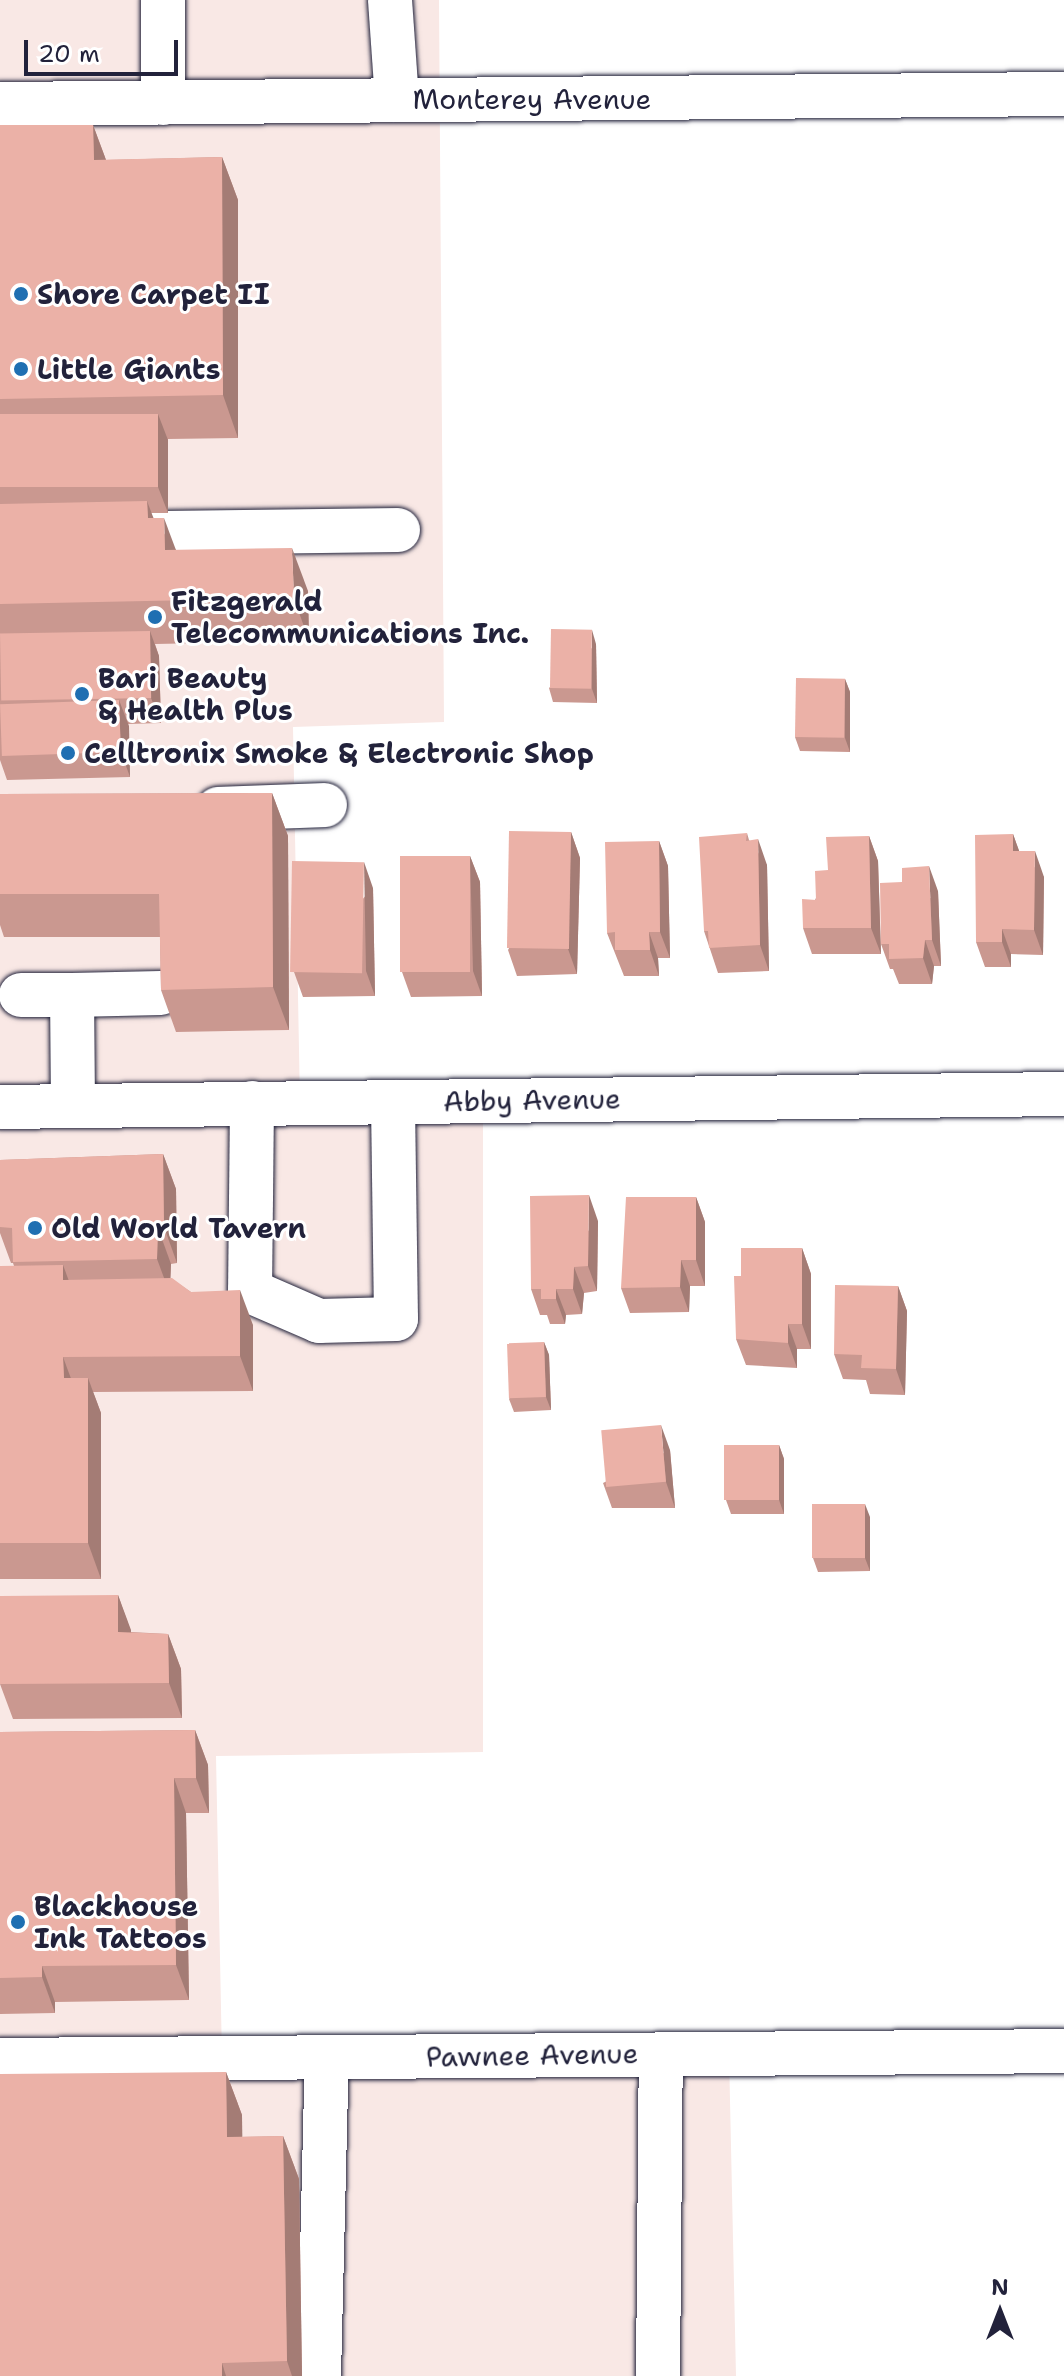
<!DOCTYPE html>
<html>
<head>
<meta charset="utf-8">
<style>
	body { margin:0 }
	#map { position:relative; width:1064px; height:2376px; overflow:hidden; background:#fff; font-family:"Shantell Sans",sans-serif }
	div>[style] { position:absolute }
	.built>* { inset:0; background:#f9e8e5 }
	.roads { filter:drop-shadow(0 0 2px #22223b) drop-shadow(0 0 2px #22223b) }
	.minor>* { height:44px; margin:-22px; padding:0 22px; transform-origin:22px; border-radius:22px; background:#fff }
	.wall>* { inset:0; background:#ca9890 }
	.shaded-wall>* { inset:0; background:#a47c75 }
	.building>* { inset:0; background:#ebb1a7; transform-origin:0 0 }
	.dots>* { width:22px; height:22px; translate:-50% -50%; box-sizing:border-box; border:4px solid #fff; border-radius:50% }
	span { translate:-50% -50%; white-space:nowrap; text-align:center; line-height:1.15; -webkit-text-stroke:6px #fff; paint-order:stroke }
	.street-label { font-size:28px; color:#22223b }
	.poi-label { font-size:28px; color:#22223b; font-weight:700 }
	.left { translate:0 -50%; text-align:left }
	.north { position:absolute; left:960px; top:2272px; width:80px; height:80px; -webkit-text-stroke:6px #fff; paint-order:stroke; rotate:0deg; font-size:22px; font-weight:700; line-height:32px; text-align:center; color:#22223b }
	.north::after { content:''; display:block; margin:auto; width:28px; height:36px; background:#22223b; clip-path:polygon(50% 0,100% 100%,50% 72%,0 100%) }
	.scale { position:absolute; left:24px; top:40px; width:154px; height:36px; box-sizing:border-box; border:4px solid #22223b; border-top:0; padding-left:10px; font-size:24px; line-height:28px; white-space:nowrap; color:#22223b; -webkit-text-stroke:6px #fff; paint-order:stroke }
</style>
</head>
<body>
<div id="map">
	<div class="built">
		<i style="clip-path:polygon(0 0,439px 0,444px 722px,293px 727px,300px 1103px,483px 1101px,483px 1752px,216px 1756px,222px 2058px,729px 2054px,736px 2376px,0 2376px)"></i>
	</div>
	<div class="roads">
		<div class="minor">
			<i style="left:163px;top:0;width:103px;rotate:90deg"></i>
			<i style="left:390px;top:0;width:100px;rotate:86deg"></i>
			<i style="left:0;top:104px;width:1064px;rotate:-0.54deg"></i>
			<i style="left:0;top:535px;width:398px;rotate:-0.7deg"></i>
			<i style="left:218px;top:809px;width:107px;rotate:-2.1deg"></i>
			<i style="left:21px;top:995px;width:51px"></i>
			<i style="left:252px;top:1103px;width:188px;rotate:90.6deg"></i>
			<i style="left:250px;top:1291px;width:75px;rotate:23.5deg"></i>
			<i style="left:319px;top:1321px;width:77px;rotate:-1.5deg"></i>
			<i style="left:396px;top:1319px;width:217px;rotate:-90.8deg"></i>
			<i style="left:73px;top:1106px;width:111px;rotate:-90.5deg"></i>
			<i style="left:72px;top:995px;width:89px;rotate:-1.3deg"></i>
			<i style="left:0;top:1107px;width:1064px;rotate:-0.7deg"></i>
			<i style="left:0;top:2060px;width:1064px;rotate:-0.48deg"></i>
			<i style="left:319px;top:2376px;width:319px;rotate:-88.6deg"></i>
			<i style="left:658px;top:2376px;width:322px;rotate:-89.5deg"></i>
		</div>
	</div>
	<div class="wall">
		<i style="clip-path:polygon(0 125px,93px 125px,106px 160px,222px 157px,238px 200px,238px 438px,168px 439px,168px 513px,151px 513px,153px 518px,176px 550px,308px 591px,309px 641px,155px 644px,159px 656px,161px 723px,128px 724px,130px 777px,7px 780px,0 760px)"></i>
		<i style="clip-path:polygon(596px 644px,597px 703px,553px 702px,549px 688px)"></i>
		<i style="clip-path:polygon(845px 679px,850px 692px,850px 752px,800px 751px,795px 737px)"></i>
		<i style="clip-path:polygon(272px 793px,288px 836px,289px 1030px,176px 1032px,161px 990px,160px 937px,4px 937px,0 925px,0 794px)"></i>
		<i style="clip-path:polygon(571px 832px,580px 858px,577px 974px,517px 976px,508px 950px)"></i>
		<i style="clip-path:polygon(747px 833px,749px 840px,767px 865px,769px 971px,718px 973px,704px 931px)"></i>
		<i style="clip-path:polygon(1013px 834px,1019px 851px,1044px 877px,1043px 955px,1011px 954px,1011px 967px,985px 967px,976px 942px)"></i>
		<i style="clip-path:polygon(869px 836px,878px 861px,881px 954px,812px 954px,803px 928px,828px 870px)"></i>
		<i style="clip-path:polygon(659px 841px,668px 866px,670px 958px,658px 958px,659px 976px,624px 976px,607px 933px)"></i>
		<i style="clip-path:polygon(470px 856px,480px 882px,482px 996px,411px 997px,402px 972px)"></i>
		<i style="clip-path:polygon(373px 888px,375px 996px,303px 997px,294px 972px)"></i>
		<i style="clip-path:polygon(938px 891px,941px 966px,934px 966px,932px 984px,899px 984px,893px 969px,890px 969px,881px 944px)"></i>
		<i style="clip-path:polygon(163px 1154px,176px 1189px,177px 1263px,171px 1264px,170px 1278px,191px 1292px,253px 1325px,253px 1391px,93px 1392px,101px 1413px,101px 1579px,0 1579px,0 1266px,14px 1266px,13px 1263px,11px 1263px,0 1233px,0 1160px)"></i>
		<i style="clip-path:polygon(696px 1197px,705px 1222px,705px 1286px,690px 1286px,689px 1312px,630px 1313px,621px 1288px)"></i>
		<i style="clip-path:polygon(598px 1221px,597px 1291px,584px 1293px,582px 1314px,566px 1315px,565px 1324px,550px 1324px,547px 1315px,540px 1315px,531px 1289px)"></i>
		<i style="clip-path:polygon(802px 1248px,811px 1274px,811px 1349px,797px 1349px,797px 1368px,746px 1365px,736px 1339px,741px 1276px)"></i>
		<i style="clip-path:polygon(898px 1286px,907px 1311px,905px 1395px,870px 1394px,866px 1380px,843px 1379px,834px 1354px)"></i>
		<i style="clip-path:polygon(544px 1342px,549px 1355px,551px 1410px,514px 1412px,509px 1399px)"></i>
		<i style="clip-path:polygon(779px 1445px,784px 1459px,784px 1514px,731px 1514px,726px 1500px)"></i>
		<i style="clip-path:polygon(670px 1450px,675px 1508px,612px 1508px,603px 1483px)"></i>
		<i style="clip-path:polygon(870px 1517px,870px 1571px,818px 1572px,813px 1558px)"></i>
		<i style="clip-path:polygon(118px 1595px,131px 1632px,168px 1634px,181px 1669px,182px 1718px,13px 1719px,0 1684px)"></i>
		<i style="clip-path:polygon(195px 1730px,208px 1765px,209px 1813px,186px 1813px,189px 2000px,55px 2002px,55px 2013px,0 2014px,0 1732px)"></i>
		<i style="clip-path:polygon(226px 2072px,242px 2115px,242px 2137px,283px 2136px,299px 2179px,302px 2376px,0 2376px)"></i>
	</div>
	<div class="shaded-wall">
		<i style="clip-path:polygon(93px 125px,109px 168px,94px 160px)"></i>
		<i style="clip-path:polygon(222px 157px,238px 200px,238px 438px,223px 395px)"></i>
		<i style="clip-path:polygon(158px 414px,168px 440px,168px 513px,158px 487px)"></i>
		<i style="clip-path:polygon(147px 501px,163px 543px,148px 518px)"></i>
		<i style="clip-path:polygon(164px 518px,180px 561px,165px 550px)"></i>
		<i style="clip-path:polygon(292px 548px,308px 591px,309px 641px,294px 598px)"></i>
		<i style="clip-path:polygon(592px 630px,596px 644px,597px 703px,592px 689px)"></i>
		<i style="clip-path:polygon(150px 631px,159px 656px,161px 723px,151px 698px)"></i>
		<i style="clip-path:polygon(845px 679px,850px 692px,850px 752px,845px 738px)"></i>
		<i style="clip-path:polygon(119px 700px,129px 726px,130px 777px,121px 752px)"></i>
		<i style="clip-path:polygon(272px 793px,288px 836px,289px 1030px,273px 987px)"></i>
		<i style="clip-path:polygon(571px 832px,580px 858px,577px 974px,568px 949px)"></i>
		<i style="clip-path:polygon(1013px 834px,1022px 859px,1013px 851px)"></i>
		<i style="clip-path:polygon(869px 836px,878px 861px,881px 954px,871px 928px)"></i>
		<i style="clip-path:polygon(758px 839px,767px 865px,769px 971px,760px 945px)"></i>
		<i style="clip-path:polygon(659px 841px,668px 866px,670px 958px,660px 932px)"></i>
		<i style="clip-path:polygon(1035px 851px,1044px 877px,1043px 955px,1034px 930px)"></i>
		<i style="clip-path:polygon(470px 856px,480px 882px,482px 996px,473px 971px)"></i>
		<i style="clip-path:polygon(364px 862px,373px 888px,375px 996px,366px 971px)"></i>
		<i style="clip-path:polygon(929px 866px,938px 891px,941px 966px,932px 940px)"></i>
		<i style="clip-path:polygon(1002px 929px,1011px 954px,1011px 967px,1002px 942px)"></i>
		<i style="clip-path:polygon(649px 932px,658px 958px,659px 976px,650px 950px)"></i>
		<i style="clip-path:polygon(925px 940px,934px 966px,932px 984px,923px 958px)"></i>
		<i style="clip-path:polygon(163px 1154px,176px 1189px,177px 1263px,164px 1227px)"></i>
		<i style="clip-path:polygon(589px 1195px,598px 1221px,597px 1291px,588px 1266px)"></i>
		<i style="clip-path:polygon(696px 1197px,705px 1222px,705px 1286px,696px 1260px)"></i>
		<i style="clip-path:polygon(158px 1228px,171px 1264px,170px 1294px,157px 1259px)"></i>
		<i style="clip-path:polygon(802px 1248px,811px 1274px,811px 1349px,802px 1324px)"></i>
		<i style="clip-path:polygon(681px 1260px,690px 1286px,689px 1312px,680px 1287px)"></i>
		<i style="clip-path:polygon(63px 1265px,76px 1300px,63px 1280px)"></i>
		<i style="clip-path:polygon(574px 1267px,584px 1293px,582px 1314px,573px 1289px)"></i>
		<i style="clip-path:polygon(898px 1286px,907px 1311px,905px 1395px,896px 1369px)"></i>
		<i style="clip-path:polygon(556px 1289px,566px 1315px,565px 1324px,556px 1299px)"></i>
		<i style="clip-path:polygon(240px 1290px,253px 1325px,253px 1391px,240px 1356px)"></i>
		<i style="clip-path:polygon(788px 1324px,797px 1349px,797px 1368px,788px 1343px)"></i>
		<i style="clip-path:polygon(544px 1342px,549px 1355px,551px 1410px,546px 1397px)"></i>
		<i style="clip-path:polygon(63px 1357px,76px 1392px,64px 1378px)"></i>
		<i style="clip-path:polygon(88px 1378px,101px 1413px,101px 1579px,88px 1543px)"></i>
		<i style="clip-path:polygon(661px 1425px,670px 1450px,675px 1508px,666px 1482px)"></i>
		<i style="clip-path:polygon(779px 1445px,784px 1459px,784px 1514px,779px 1500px)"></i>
		<i style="clip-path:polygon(865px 1504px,870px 1517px,870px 1571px,865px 1558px)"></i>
		<i style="clip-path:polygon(118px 1595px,131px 1630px,130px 1667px,118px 1632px)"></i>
		<i style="clip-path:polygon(168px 1634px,181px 1669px,182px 1718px,169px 1683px)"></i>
		<i style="clip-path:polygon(195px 1730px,208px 1765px,209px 1813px,196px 1778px)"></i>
		<i style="clip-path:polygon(174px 1778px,186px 1813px,189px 2000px,176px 1965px)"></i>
		<i style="clip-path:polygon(42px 1966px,55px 2002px,55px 2013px,42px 1977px)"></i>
		<i style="clip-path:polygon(226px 2072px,242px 2115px,243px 2180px,227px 2137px)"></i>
		<i style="clip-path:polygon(283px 2136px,299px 2179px,302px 2376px,292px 2376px,287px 2361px)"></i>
		<i style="clip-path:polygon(222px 2363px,226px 2376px,222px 2376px)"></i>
	</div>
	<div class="building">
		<i style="clip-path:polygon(0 125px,93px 125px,94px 160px,222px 157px,223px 395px,0 399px)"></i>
		<i style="left:158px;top:414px;width:73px;height:158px;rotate:90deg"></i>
		<i style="clip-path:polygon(147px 501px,148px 518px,164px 518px,165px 550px,292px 548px,294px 598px,0 604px,0 504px)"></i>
		<i style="left:551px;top:629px;width:41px;height:59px;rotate:1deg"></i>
		<i style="left:150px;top:631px;width:67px;height:150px;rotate:89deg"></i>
		<i style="left:796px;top:678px;width:49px;height:59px;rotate:1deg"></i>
		<i style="left:119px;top:700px;width:52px;height:119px;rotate:88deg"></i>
		<i style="clip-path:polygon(272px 793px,273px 987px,161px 990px,159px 894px,0 894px,0 794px)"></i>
		<i style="left:571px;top:832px;width:117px;height:62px;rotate:91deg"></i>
		<i style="clip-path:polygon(747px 833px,746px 841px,758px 839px,760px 945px,709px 948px,708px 931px,704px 931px,699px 837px)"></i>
		<i style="clip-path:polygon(1013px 834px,1013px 851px,1035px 851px,1034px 930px,1002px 929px,1002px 942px,976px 942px,975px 835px)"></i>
		<i style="clip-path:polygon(869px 836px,871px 928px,803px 928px,802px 899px,816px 900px,815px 871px,828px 870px,826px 837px)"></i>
		<i style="clip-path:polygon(659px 841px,660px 932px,649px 932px,650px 950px,615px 950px,615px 932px,607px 933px,605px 842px)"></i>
		<i style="left:400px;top:856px;width:70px;height:116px"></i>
		<i style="left:292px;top:861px;width:72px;height:111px;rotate:1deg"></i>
		<i style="clip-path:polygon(929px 866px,932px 940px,925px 940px,923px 958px,889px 959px,889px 944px,881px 944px,880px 883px,902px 882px,902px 868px)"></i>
		<i style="clip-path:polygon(163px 1154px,164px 1227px,158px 1228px,157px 1259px,13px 1262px,12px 1228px,0 1227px,0 1160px)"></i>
		<i style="clip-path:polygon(589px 1195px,588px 1266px,574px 1267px,573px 1289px,556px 1289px,556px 1299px,541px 1299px,541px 1289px,531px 1289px,530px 1196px)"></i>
		<i style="clip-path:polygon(626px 1197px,696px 1197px,696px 1260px,681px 1260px,680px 1287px,621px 1288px)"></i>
		<i style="clip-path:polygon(741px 1248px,802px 1248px,802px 1324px,788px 1324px,788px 1343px,736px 1339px,734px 1276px,741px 1276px)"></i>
		<i style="clip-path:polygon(63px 1265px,63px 1280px,172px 1278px,191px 1292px,240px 1290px,240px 1356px,63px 1357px,64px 1378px,88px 1378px,88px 1543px,0 1543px,0 1266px)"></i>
		<i style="clip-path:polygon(835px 1285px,898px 1286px,896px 1369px,861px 1368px,862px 1355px,834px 1354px)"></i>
		<i style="left:544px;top:1342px;width:55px;height:37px;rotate:88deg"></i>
		<i style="left:661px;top:1425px;width:57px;height:60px;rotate:85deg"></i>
		<i style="left:779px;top:1445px;width:55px;height:55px;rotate:90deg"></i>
		<i style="left:812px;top:1504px;width:53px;height:54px"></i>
		<i style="clip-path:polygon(118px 1595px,118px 1632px,168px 1634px,169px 1683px,0 1684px,0 1596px)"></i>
		<i style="clip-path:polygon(195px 1730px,196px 1778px,174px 1778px,176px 1965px,42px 1966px,42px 1977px,0 1978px,0 1732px)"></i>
		<i style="clip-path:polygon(226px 2072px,227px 2137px,283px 2136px,287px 2361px,222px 2363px,222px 2376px,0 2376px,0 2074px)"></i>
	</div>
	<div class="dots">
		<i style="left:21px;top:294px;background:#1f6fb2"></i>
		<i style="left:21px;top:369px;background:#1f6fb2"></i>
		<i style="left:155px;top:617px;background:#1f6fb2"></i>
		<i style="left:82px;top:694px;background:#1f6fb2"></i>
		<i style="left:68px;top:753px;background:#1f6fb2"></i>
		<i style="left:35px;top:1228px;background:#1f6fb2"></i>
		<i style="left:18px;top:1922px;background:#1f6fb2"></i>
	</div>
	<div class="street-label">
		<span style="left:532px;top:99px">Monterey Avenue</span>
		<span style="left:532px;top:1100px;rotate:-1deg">Abby Avenue</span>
		<span style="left:532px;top:2055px;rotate:-1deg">Pawnee Avenue</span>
	</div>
	<div class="poi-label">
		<span class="left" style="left:37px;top:294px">Shore Carpet II</span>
		<span class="left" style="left:37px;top:369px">Little Giants</span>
		<span class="left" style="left:171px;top:617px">Fitzgerald<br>Telecommunications Inc.</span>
		<span class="left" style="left:98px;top:694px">Bari Beauty<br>&amp; Health Plus</span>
		<span class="left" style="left:84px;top:753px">Celltronix Smoke &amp; Electronic Shop</span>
		<span class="left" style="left:51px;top:1228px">Old World Tavern</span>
		<span class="left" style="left:34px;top:1922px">Blackhouse<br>Ink Tattoos</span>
	</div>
	<div class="north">N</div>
	<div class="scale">20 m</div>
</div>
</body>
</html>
